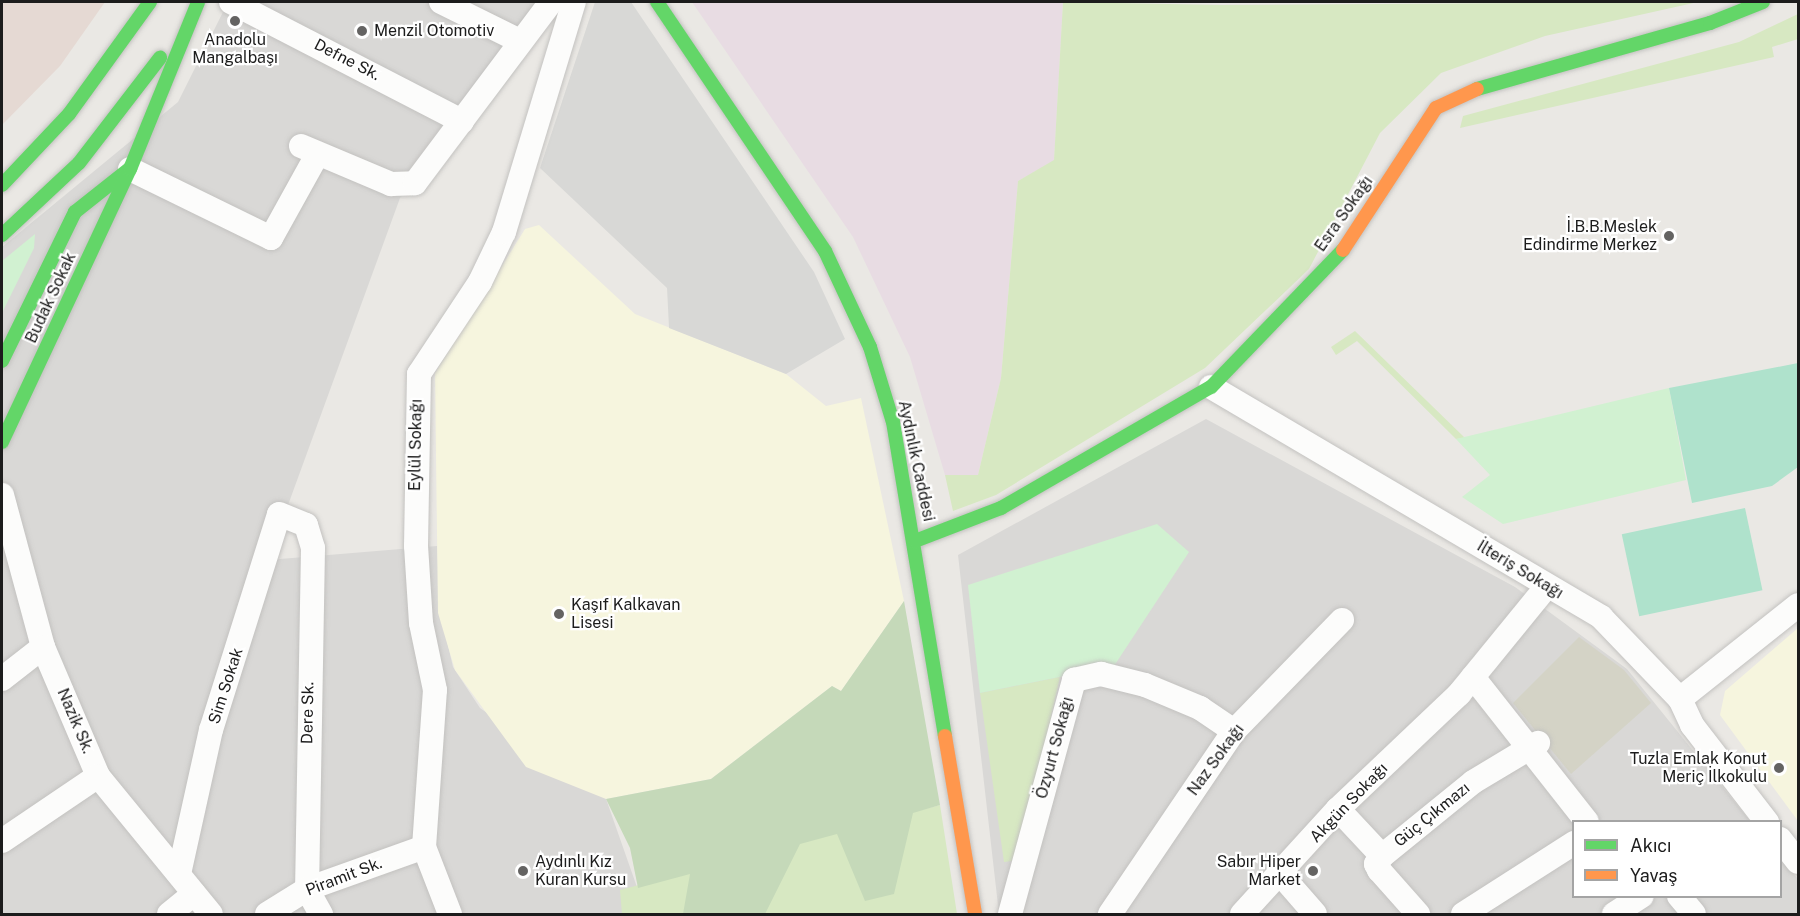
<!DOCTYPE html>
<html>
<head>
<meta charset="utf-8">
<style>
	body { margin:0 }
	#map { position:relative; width:1800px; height:916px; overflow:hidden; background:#eae8e4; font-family:"Public Sans",sans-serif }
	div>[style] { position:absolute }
	.residential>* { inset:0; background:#d9d8d6 }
	.industrial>* { inset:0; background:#e8dce3 }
	.education>* { inset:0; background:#f6f5de }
	.religious>* { inset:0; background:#d8d8d6 }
	.military>* { inset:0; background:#e5d9d3 }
	.construction>* { inset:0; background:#d4d3c6 }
	.grass>* { inset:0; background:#d7e8c2 }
	.forest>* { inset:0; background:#c5d9b9 }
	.park>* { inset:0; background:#d1f1d1 }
	.pitch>* { inset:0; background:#afe2cc; transform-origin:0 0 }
	.roads { filter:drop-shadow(0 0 2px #c3c2c0) drop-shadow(0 0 2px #c3c2c0) }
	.street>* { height:24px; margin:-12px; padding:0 12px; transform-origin:12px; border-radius:12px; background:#fcfcfb }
	.fast>* { height:14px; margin:-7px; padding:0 7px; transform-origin:7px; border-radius:7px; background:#63d668 }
	.slow>* { height:14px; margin:-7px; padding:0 7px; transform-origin:7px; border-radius:7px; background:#ff974d }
	.dots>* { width:16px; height:16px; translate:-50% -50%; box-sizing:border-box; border:3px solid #fff; border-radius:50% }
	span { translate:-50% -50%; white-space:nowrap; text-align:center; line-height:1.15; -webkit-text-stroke:4.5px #fff; paint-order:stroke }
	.poi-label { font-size:16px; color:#1c1c1c }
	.left { translate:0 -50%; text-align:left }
	.right { translate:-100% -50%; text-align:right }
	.street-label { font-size:16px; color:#1c1c1c }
	.frame { position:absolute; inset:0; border:3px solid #1c1c1c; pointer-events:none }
	.legend { position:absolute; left:1572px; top:820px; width:210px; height:78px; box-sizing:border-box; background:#fff; border:2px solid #a4a4a4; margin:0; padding:8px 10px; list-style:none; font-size:18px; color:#1c1c1c }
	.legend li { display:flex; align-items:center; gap:12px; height:30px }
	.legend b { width:30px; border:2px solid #a4a4a4 }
</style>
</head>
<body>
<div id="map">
	<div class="residential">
		<i style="clip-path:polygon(228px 2px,550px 2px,400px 198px,268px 560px,437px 546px,440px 611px,453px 667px,480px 708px,605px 796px,638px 890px,628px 914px,2px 914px,2px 247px,178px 102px)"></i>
		<i style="clip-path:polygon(1206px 419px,1515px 587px,1627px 669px,1750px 821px,1574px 822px,1574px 896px,1780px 896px,1781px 859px,1798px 879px,1798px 914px,999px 914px,958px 555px)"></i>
	</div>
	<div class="industrial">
		<i style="clip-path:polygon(692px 2px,1063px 2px,1054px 161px,1018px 181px,1001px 378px,978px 475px,945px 475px,910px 357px,853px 237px)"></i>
	</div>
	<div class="education">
		<i style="clip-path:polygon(539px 225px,635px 314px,786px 374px,826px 406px,861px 398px,904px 601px,841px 691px,832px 686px,711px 779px,606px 799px,526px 767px,455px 670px,438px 613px,435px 373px,525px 229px)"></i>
		<i style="clip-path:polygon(1798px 628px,1798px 821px,1720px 715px,1725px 691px)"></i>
	</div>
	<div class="religious">
		<i style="clip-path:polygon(595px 2px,631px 2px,814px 272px,845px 339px,786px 374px,669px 328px,667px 288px,540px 168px)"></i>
	</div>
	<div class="military">
		<i style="clip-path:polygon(2px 2px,105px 2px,60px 66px,2px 125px)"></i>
	</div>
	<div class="construction">
		<i style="clip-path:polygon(1579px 637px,1624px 670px,1651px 703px,1571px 774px,1513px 703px)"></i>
	</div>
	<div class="grass">
		<i style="clip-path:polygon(1063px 2px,1220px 5px,1698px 2px,1545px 36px,1441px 73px,1380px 133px,1309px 269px,1205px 368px,996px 495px,953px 511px,945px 475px,978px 475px,1001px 378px,1018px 181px,1054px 160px)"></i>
		<i style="clip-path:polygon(1798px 14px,1798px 39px,1772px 47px,1774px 57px,1460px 128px,1463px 116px,1739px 42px)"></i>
		<i style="clip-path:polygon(1355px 331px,1464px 437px,1464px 438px,1456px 439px,1357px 341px,1336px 355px,1331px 347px)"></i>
		<i style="clip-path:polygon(1060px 677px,1019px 860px,1004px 862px,980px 693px)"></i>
		<i style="clip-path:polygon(940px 805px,957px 914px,622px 914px,620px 890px)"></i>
	</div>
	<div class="forest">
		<i style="clip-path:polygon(904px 601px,940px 805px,913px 813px,894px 894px,865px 901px,837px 834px,800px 844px,765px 914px,683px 914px,690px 874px,638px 888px,630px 848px,606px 799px,711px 779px,832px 686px,841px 691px)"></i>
	</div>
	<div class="park">
		<i style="clip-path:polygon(35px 234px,34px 248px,2px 313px,2px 261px)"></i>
		<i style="clip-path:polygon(1669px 388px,1686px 480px,1503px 524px,1462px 497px,1490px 475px,1456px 439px)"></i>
		<i style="clip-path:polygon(1157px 524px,1189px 552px,1114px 666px,980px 693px,968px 585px)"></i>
	</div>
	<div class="pitch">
		<i style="clip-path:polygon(1798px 363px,1798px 467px,1772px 486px,1692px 503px,1669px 388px)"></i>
		<i style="left:1745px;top:508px;width:84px;height:126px;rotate:78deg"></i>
	</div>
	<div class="roads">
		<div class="street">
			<i style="left:231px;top:2px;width:260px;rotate:27.3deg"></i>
			<i style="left:441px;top:2px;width:88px;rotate:26.3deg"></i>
			<i style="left:301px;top:146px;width:98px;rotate:22.9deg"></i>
			<i style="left:391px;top:184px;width:24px;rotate:-2deg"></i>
			<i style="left:415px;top:183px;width:226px;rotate:-53.1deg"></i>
			<i style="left:130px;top:169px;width:157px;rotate:26.1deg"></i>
			<i style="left:271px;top:238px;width:95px;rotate:-61deg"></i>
			<i style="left:1211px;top:387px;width:453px;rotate:30.5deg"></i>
			<i style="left:1601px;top:617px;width:114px;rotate:46.1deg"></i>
			<i style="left:1680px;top:699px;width:29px;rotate:65deg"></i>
			<i style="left:1692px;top:725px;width:123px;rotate:52.3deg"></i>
			<i style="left:2px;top:495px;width:157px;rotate:74.9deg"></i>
			<i style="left:43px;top:647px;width:140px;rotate:66.9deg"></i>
			<i style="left:98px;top:776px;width:178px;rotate:50.7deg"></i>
			<i style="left:1473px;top:677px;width:184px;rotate:51.8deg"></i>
			<i style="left:2px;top:679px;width:52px;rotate:-38deg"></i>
			<i style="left:1680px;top:699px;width:151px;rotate:-38.5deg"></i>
			<i style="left:1338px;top:809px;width:64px;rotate:46.9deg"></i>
			<i style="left:1382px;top:856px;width:117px;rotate:-39.1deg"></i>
			<i style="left:1473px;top:782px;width:76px;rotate:-31deg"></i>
			<i style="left:1780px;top:839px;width:29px;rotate:52deg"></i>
			<i style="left:2px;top:841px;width:116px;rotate:-34.1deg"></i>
			<i style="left:1382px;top:856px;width:10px;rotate:127deg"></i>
			<i style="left:1376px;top:864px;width:7px;rotate:63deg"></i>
			<i style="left:1379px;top:870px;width:59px;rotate:48.4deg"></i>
			<i style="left:179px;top:874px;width:148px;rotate:-77.5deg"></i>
			<i style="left:211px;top:730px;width:226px;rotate:-72.5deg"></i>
			<i style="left:279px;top:514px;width:29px;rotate:22deg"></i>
			<i style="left:306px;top:525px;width:24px;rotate:73deg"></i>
			<i style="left:313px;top:548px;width:341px;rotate:91deg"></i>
			<i style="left:307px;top:889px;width:29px;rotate:61deg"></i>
			<i style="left:1282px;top:876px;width:50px;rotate:49deg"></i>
			<i style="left:1679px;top:896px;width:23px;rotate:50deg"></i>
			<i style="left:169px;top:914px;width:32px;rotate:-39deg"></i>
			<i style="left:267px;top:914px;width:47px;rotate:-32deg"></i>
			<i style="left:307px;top:889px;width:124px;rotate:-19.7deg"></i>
			<i style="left:450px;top:914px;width:72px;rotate:-111.2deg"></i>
			<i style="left:424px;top:847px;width:157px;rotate:-86deg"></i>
			<i style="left:435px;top:690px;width:68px;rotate:-101.8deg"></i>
			<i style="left:421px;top:623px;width:77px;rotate:-93.7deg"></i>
			<i style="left:416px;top:546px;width:172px;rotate:-89deg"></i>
			<i style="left:419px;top:374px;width:110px;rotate:-56.5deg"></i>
			<i style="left:480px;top:282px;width:55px;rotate:-64.4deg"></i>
			<i style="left:504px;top:232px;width:240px;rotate:-73.1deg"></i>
			<i style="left:1010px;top:914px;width:243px;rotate:-74.7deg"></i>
			<i style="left:1074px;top:680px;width:28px;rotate:-13deg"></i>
			<i style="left:1101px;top:674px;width:45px;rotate:14deg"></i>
			<i style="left:1145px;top:685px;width:60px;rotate:22.7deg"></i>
			<i style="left:1200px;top:708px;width:41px;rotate:34.1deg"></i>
			<i style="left:1110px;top:914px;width:221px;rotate:-55.9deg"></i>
			<i style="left:1234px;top:731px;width:155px;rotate:-45.8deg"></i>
			<i style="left:1242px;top:914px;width:142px;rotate:-47.6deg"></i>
			<i style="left:1338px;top:809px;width:167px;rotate:-43.5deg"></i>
			<i style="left:1459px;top:694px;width:139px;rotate:-50.8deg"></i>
			<i style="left:1463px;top:914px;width:132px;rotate:-32.6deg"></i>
			<i style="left:1614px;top:914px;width:33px;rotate:-33deg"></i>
		</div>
		<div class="fast">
			<i style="left:657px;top:2px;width:300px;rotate:56deg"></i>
			<i style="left:825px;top:251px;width:106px;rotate:64.9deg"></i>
			<i style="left:870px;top:347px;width:78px;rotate:73deg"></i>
			<i style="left:893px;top:422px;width:318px;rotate:80.6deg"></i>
			<i style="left:1477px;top:89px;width:242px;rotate:-15.8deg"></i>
			<i style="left:1710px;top:23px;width:57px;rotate:-21.6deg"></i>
			<i style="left:2px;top:185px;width:98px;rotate:-46.7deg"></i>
			<i style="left:69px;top:114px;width:138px;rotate:-54.1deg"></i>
			<i style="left:2px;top:235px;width:105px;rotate:-43.1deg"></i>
			<i style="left:79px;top:163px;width:133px;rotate:-52.4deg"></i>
			<i style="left:2px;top:361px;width:166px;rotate:-63.9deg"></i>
			<i style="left:75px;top:212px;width:68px;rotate:-38.4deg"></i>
			<i style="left:2px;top:442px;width:302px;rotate:-64.9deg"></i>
			<i style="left:130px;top:169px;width:180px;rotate:-67.8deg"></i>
			<i style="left:915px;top:541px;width:92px;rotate:-21deg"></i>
			<i style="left:1001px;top:508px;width:242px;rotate:-30deg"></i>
			<i style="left:1211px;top:387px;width:190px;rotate:-46.1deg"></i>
		</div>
		<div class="slow">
			<i style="left:1343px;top:250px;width:170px;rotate:-56.8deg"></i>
			<i style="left:1436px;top:108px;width:45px;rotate:-24.9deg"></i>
			<i style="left:945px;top:736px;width:181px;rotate:80.4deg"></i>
		</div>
	</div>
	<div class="dots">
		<i style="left:235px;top:21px;background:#646362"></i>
		<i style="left:362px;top:31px;background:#646362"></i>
		<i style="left:1669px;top:236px;background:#646362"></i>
		<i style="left:559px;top:614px;background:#646362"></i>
		<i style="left:1779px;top:768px;background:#646362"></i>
		<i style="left:523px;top:871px;background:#646362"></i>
		<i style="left:1313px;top:871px;background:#646362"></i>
	</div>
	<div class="poi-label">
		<span class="left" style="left:374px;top:31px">Menzil Otomotiv</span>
		<span style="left:235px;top:49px">Anadolu<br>Mangalbaşı</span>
		<span class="right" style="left:1657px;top:236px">İ.B.B.Meslek<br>Edindirme Merkez</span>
		<span class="left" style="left:571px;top:614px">Kaşıf Kalkavan<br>Lisesi</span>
		<span class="right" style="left:1767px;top:768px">Tuzla Emlak Konut<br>Meriç İlkokulu</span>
		<span class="left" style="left:535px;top:871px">Aydınlı Kız<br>Kuran Kursu</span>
		<span class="right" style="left:1301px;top:871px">Sabır Hiper<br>Market</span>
	</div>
	<div class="street-label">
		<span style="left:347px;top:60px;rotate:27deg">Defne Sk.</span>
		<span style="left:1344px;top:214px;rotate:-55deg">Esra Sokağı</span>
		<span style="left:51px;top:298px;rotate:-65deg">Budak Sokak</span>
		<span style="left:416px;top:445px;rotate:-89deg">Eylül Sokağı</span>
		<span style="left:916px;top:461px;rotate:78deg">Aydınlık Caddesi</span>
		<span style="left:1520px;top:570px;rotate:31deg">İlteriş Sokağı</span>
		<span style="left:226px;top:686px;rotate:-72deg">Sim Sokak</span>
		<span style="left:308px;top:713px;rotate:-89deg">Dere Sk.</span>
		<span style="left:75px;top:721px;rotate:67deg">Nazik Sk.</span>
		<span style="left:1055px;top:748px;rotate:-75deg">Özyurt Sokağı</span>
		<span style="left:1216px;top:760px;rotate:-54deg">Naz Sokağı</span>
		<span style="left:1349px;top:803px;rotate:-46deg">Akgün Sokağı</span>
		<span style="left:1432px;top:815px;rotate:-39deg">Güç Çıkmazı</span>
		<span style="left:344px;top:877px;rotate:-21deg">Piramit Sk.</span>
	</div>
	<div class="frame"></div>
	<ul class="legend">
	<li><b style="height:8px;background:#63d668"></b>Akıcı</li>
	<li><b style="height:8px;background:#ff974d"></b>Yavaş</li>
	</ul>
</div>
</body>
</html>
